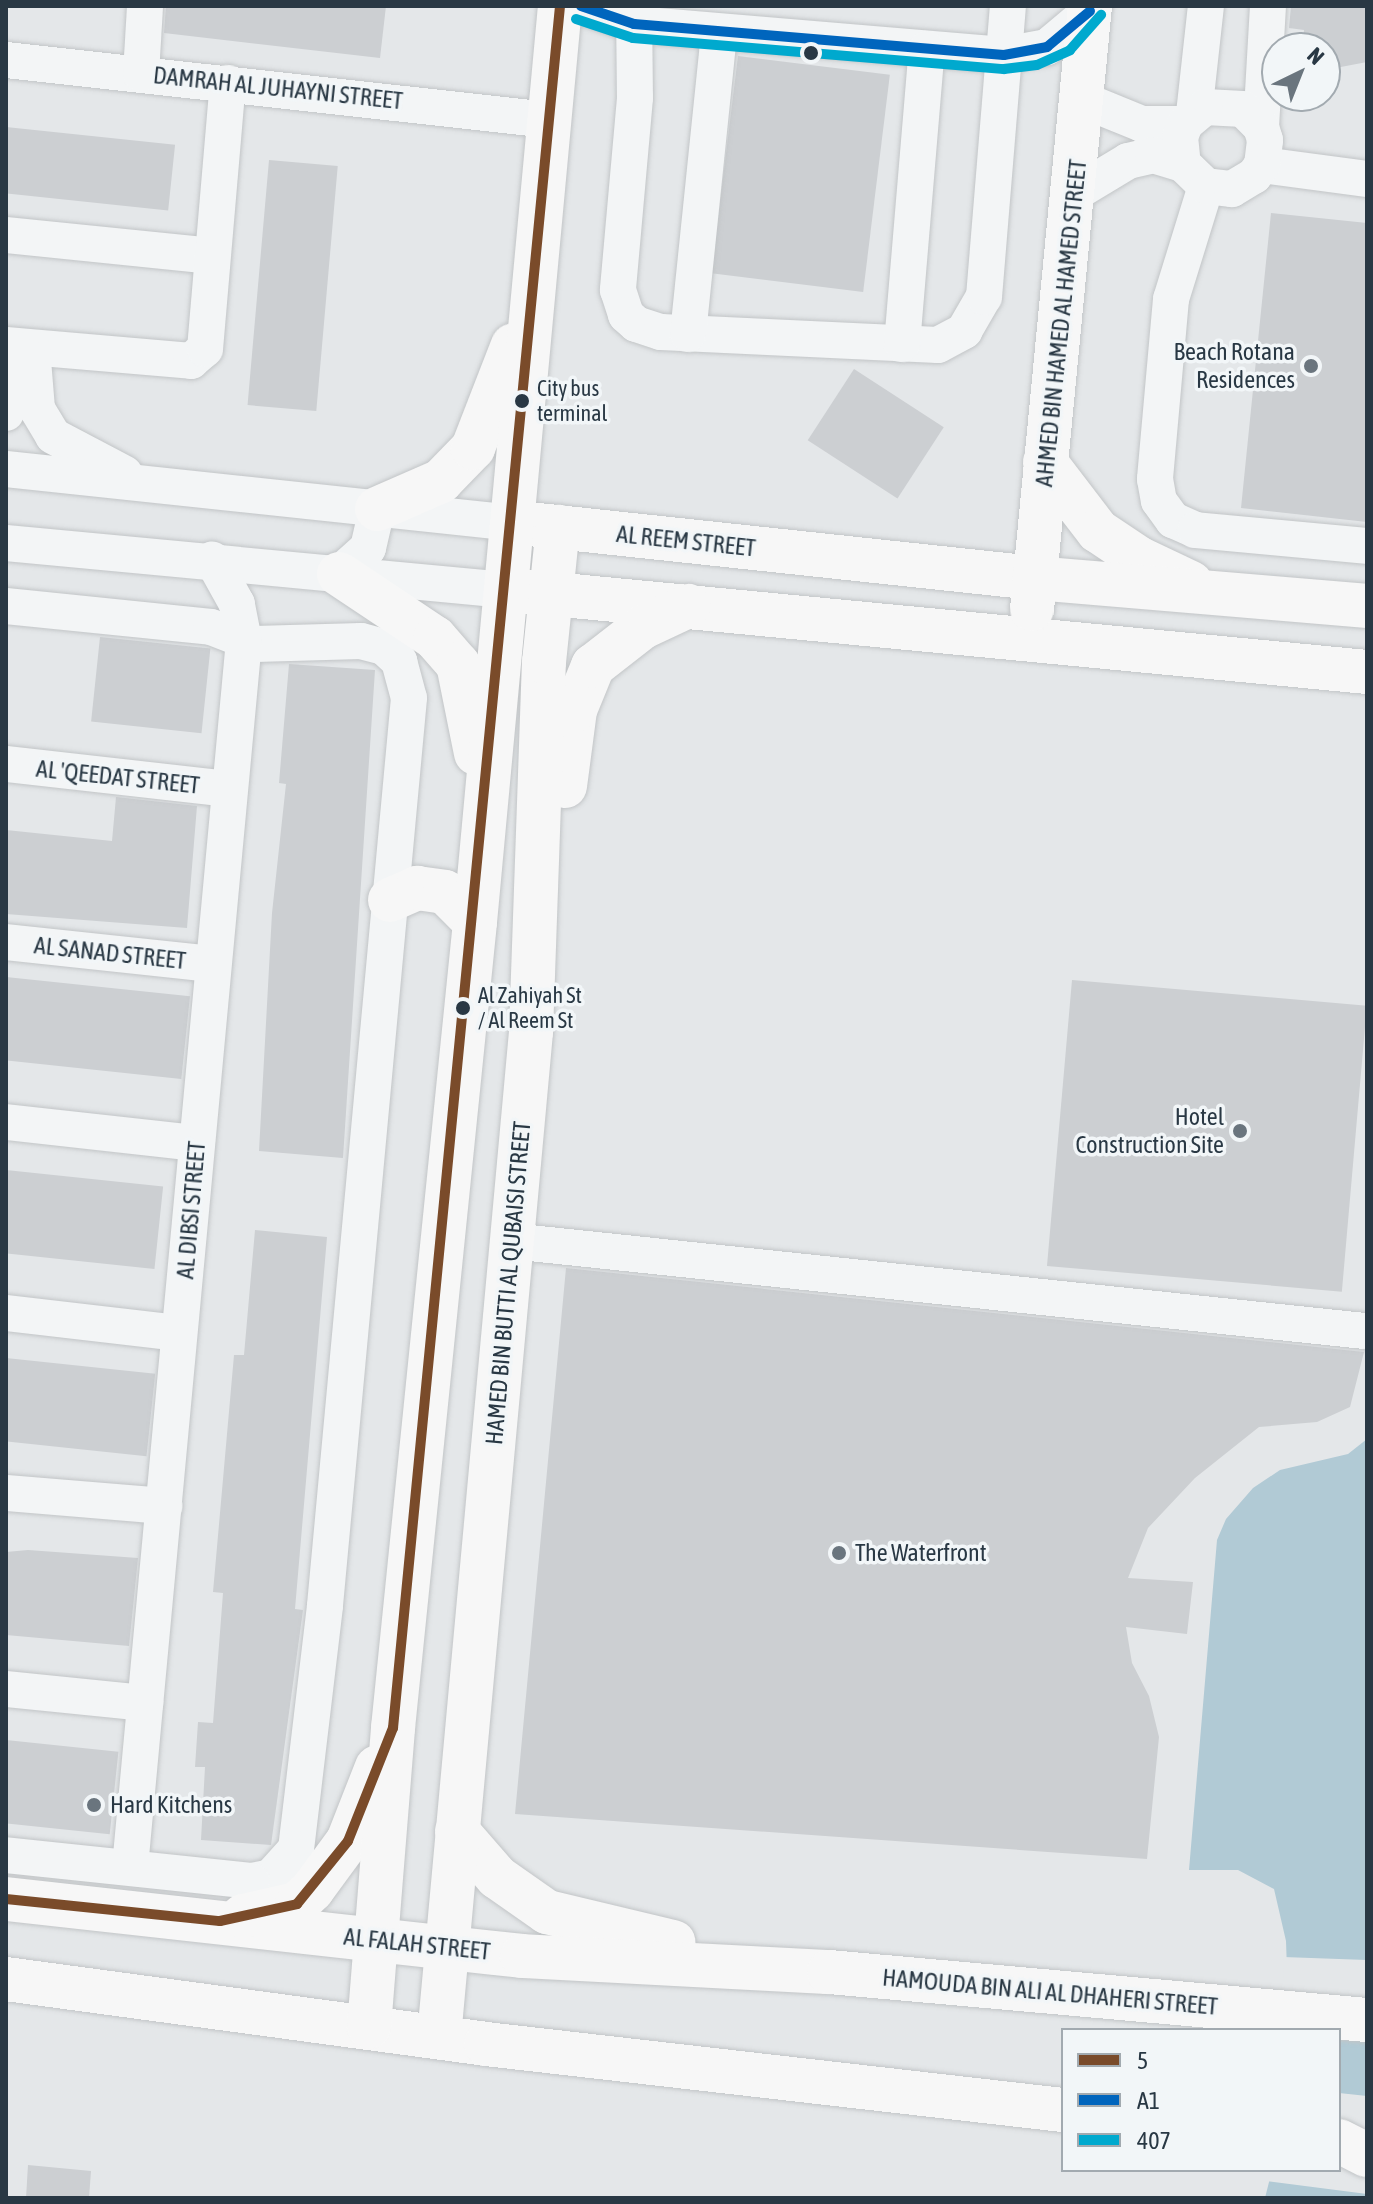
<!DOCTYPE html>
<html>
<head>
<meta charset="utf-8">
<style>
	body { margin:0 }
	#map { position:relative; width:1373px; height:2204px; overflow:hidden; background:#e4e7e9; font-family:"Asap Condensed",sans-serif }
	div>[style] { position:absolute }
	.water>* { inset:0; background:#b1cad5 }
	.pier>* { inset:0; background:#e4e7e9 }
	.building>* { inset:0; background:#cccfd2; transform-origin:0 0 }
	.roads { filter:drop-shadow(0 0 2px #c2c5c7) drop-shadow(0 0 2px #c2c5c7) }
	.minor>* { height:36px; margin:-18px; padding:0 18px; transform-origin:18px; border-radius:18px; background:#f3f5f6 }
	.major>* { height:44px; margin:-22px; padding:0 22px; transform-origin:22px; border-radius:22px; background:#f7f7f7 }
	.bus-1>* { height:10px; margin:-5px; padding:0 5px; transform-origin:5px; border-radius:5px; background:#7a4b2a }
	.bus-2>* { height:10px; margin:-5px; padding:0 5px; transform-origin:5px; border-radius:5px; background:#0065bd }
	.bus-3>* { height:10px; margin:-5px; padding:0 5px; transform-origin:5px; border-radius:5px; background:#00a9ce }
	.dots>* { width:22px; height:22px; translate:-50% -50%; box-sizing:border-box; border:4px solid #f2f6f8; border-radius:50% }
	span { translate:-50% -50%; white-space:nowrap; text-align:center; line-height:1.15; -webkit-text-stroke:7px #f2f6f8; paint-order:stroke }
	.bus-label { font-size:22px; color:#293844 }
	.left { translate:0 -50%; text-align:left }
	.street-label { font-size:24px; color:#293844 }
	.poi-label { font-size:24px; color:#293844 }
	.right { translate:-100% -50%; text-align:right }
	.frame { position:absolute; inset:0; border:8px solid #293844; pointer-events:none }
	.legend { position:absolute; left:1061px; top:2028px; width:280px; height:144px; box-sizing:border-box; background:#f2f6f8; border:2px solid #a2aab0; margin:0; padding:10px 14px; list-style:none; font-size:24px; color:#293844 }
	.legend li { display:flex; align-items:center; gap:16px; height:40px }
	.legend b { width:40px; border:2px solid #a2aab0 }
	.north { position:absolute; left:1261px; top:32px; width:80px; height:80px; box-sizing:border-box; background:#f2f6f8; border:2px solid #a2aab0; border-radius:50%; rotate:43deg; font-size:22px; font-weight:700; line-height:32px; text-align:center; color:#293844 }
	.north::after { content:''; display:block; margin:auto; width:28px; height:36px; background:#6a757e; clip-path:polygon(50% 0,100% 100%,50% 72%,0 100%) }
</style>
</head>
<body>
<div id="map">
	<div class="water">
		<i style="clip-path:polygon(1367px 1439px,1367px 2198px,1265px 2198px,1272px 2170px,1339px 2170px,1339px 2030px,1289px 2030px,1286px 1941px,1274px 1889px,1238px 1870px,1189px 1870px,1217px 1540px,1226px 1519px,1253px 1488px,1280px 1470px,1348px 1454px)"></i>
	</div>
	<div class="pier">
		<i style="clip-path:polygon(1283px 1957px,1367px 1960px,1367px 2041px,1339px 2040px,1339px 2030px,1285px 2030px)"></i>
		<i style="clip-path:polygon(1339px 2093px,1367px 2096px,1367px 2194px,1266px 2181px,1268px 2170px,1339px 2170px)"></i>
	</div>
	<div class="building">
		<i style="clip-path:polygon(166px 6px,386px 6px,380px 58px,164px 33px)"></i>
		<i style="clip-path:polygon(1291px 6px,1367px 6px,1367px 62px,1325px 70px,1325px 48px,1302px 48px,1304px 30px,1289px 28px)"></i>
		<i style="left:738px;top:56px;width:153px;height:219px;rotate:7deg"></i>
		<i style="left:6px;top:127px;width:170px;height:66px;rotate:6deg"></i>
		<i style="left:269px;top:160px;width:69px;height:246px;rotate:5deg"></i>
		<i style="clip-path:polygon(1271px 213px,1367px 223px,1367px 522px,1241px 508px)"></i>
		<i style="left:854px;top:369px;width:107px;height:85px;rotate:33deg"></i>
		<i style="left:100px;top:637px;width:111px;height:85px;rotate:6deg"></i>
		<i style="clip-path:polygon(289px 664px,375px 670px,343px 1158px,259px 1151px,272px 913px,286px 784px,279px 783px)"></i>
		<i style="clip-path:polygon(116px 797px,197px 806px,187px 928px,6px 914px,6px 830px,112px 841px)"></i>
		<i style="left:6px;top:977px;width:185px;height:83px;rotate:6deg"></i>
		<i style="left:1072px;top:980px;width:296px;height:287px;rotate:5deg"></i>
		<i style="left:6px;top:1170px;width:158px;height:83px;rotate:6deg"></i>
		<i style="clip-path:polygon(255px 1230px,327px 1237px,295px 1609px,303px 1610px,271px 1845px,201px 1840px,205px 1767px,195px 1767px,198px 1722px,213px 1723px,223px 1593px,213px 1592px,234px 1355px,244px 1355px)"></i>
		<i style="clip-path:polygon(566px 1268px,1364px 1352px,1350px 1407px,1317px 1422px,1259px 1427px,1195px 1478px,1148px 1528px,1128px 1578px,1193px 1582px,1187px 1634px,1126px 1627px,1132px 1663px,1149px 1696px,1159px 1737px,1147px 1859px,515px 1814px)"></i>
		<i style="left:6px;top:1358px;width:150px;height:83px;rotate:6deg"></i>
		<i style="clip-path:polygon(28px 1550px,138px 1558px,129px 1646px,6px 1635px,6px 1552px)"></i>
		<i style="left:6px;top:1740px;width:113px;height:83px;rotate:6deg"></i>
		<i style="clip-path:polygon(28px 2165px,91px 2171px,89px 2198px,26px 2198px)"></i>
	</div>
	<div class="roads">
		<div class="minor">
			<i style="left:581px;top:6px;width:56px;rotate:18.8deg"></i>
			<i style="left:634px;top:24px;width:371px;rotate:4.8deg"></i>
			<i style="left:1004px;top:55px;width:44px;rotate:-10.5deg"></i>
			<i style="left:1047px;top:47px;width:56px;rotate:-39.9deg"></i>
			<i style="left:634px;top:6px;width:92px;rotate:89.4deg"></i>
			<i style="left:635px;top:98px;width:193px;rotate:95.1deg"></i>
			<i style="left:618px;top:290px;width:26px;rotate:72deg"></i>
			<i style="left:626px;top:315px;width:13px;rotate:42deg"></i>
			<i style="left:636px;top:324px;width:26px;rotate:18deg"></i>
			<i style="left:661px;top:332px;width:277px;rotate:2.7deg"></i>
			<i style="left:938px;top:345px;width:30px;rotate:-28deg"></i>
			<i style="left:964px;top:331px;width:39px;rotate:-60deg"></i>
			<i style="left:984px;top:297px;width:292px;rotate:-85.3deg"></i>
			<i style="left:6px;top:60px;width:546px;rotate:6.31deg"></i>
			<i style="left:141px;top:74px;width:68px;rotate:-86.6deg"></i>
			<i style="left:1083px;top:100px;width:64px;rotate:22.1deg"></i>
			<i style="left:1142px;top:124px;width:43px"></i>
			<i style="left:1194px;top:114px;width:109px;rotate:-83.7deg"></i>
			<i style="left:1261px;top:127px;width:121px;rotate:-86.7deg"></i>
			<i style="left:1262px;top:165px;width:106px;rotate:7.6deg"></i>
			<i style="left:1206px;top:186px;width:118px;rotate:107.2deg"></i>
			<i style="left:1171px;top:299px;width:181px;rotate:95.1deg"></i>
			<i style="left:1155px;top:479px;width:22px;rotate:80deg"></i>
			<i style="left:1159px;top:501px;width:24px;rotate:54deg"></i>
			<i style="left:1173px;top:520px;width:24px;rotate:24deg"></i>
			<i style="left:1195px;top:530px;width:173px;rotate:5.3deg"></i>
			<i style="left:1075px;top:193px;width:62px;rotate:-31.1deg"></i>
			<i style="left:1128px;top:161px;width:26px;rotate:-13deg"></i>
			<i style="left:1153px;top:155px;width:31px;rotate:17deg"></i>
			<i style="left:1183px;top:164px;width:32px;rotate:44deg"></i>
			<i style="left:1206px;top:186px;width:26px;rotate:7deg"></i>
			<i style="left:1232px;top:189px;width:26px;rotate:-31deg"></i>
			<i style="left:1254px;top:176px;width:14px;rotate:-54deg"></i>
			<i style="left:1262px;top:165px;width:25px;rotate:-83deg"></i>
			<i style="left:1265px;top:140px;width:14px;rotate:-107deg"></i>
			<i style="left:1261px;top:127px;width:25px;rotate:-135deg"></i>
			<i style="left:1243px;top:109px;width:38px;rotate:-177deg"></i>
			<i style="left:1205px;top:107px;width:26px;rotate:140deg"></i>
			<i style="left:1185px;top:124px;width:14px;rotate:111deg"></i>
			<i style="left:1180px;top:137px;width:27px;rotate:84deg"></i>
			<i style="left:6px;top:235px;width:207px;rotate:5.8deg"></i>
			<i style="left:688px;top:334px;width:303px;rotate:-84.1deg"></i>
			<i style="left:902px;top:344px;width:296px;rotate:-85.2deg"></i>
			<i style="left:6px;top:345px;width:186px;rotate:4.9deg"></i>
			<i style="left:191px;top:361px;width:18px;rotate:-41deg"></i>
			<i style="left:205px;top:349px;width:267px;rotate:-85.1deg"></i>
			<i style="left:32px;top:348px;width:61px;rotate:85.3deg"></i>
			<i style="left:37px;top:409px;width:31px;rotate:59deg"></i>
			<i style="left:53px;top:436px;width:81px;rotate:27.8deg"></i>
			<i style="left:6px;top:413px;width:60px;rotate:-68.6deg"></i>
			<i style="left:6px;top:469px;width:511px;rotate:6.07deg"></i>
			<i style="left:6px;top:543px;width:502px;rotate:5.37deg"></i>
			<i style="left:339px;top:574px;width:39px;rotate:-42deg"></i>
			<i style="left:368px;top:548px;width:40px;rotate:-77deg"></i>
			<i style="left:6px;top:606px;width:206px;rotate:5.8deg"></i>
			<i style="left:211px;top:627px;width:47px;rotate:21.1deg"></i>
			<i style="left:255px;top:644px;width:106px;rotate:-1.6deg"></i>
			<i style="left:361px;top:641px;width:24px;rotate:15deg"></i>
			<i style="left:384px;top:647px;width:21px;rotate:43deg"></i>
			<i style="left:399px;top:661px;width:38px;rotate:75deg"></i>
			<i style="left:409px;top:698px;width:912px;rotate:95.29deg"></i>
			<i style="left:325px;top:1606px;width:245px;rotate:96.8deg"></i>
			<i style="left:296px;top:1849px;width:38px;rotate:132deg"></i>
			<i style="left:271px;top:1877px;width:19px;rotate:168deg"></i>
			<i style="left:252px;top:1881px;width:247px;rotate:-174deg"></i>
			<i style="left:6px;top:764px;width:225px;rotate:6.4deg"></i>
			<i style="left:6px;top:942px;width:208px;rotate:6.1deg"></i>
			<i style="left:6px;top:1122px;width:192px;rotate:6.3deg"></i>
			<i style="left:511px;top:1241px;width:858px;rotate:6.02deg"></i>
			<i style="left:6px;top:1313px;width:174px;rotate:6.6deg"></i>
			<i style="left:6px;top:1493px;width:159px;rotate:4.7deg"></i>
			<i style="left:6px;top:1689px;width:140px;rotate:5.8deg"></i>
			<i style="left:130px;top:1867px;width:1231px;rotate:-84.69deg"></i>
			<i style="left:244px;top:641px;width:38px;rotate:-101deg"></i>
			<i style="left:237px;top:604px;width:51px;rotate:-119.1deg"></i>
		</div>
		<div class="major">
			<i style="left:1045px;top:462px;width:87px;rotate:52.5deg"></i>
			<i style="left:1098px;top:531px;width:50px;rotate:33.7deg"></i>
			<i style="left:1140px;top:559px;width:56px;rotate:25.2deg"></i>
			<i style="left:377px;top:509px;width:70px;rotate:-23.6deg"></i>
			<i style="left:441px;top:481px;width:46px;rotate:-45.9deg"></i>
			<i style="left:473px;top:448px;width:110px;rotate:-68.8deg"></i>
			<i style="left:529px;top:524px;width:508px;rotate:6.1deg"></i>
			<i style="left:1034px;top:578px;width:334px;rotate:4.8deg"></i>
			<i style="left:339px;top:574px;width:115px;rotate:33.7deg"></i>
			<i style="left:435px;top:638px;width:35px;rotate:49deg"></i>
			<i style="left:458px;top:664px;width:91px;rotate:78.6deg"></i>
			<i style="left:521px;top:591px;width:850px;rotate:5.47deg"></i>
			<i style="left:1032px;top:609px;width:606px;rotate:-84.51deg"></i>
			<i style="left:565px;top:786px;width:77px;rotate:-82.5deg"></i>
			<i style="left:575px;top:710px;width:48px;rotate:-67.8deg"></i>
			<i style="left:593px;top:666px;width:63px;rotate:-38deg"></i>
			<i style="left:643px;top:627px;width:50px;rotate:-25deg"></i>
			<i style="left:390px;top:900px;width:30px;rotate:-24deg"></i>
			<i style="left:417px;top:888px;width:28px;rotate:8deg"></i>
			<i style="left:445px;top:892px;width:42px;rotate:45deg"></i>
			<i style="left:457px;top:1831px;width:61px;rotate:49deg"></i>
			<i style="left:497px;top:1877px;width:61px;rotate:35deg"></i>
			<i style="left:547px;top:1912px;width:130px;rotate:13.4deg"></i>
			<i style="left:6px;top:1899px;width:519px;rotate:6.3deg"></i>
			<i style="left:522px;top:1956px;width:307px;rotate:3deg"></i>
			<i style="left:829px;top:1972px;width:540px;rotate:5.1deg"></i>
			<i style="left:243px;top:1916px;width:55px;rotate:-12.5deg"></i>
			<i style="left:297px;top:1904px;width:21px;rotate:-43deg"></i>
			<i style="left:312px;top:1890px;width:61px;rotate:-53.7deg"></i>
			<i style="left:348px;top:1841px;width:79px;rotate:-68.6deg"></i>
			<i style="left:6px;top:1979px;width:484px;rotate:7.7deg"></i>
			<i style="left:486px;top:2044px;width:581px;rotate:6.53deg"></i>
			<i style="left:369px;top:2027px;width:300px;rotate:-85.4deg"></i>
			<i style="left:393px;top:1728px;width:810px;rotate:-84.19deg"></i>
			<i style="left:475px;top:922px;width:920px;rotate:-84.7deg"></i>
			<i style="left:439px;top:2037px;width:1009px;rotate:-84.77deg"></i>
			<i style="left:531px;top:1032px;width:370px;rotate:-88deg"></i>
			<i style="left:544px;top:662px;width:136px;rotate:-84.1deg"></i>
			<i style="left:1339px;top:2141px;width:31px;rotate:27deg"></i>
		</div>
	</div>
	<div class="bus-1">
		<i style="left:6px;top:1899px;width:215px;rotate:5.9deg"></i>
		<i style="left:220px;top:1921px;width:79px;rotate:-12.4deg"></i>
		<i style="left:297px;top:1904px;width:81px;rotate:-51deg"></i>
		<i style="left:348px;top:1841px;width:122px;rotate:-68.3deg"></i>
		<i style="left:393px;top:1728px;width:1730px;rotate:-84.46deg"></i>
	</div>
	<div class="bus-2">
		<i style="left:581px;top:6px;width:56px;rotate:18.8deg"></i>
		<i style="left:634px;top:24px;width:371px;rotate:4.8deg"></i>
		<i style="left:1004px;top:55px;width:44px;rotate:-10.5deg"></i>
		<i style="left:1047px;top:47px;width:56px;rotate:-39.9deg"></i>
	</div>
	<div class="bus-3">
		<i style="left:576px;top:19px;width:60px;rotate:18.4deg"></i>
		<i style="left:633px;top:38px;width:372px;rotate:4.8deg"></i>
		<i style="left:1004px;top:69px;width:33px;rotate:-7deg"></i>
		<i style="left:1037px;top:65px;width:36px;rotate:-24deg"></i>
		<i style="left:1070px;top:50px;width:47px;rotate:-48.5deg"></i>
	</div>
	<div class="dots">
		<i style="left:811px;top:53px;background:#293844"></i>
		<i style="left:1311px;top:366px;background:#6a757e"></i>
		<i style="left:522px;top:401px;background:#293844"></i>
		<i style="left:463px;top:1008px;background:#293844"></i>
		<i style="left:1240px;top:1131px;background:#6a757e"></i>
		<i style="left:839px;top:1553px;background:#6a757e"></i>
		<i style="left:94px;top:1805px;background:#6a757e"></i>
	</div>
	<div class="bus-label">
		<span class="left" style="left:537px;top:401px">City bus<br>terminal</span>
		<span class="left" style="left:478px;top:1008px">Al Zahiyah St<br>/ Al Reem St</span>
	</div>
	<div class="street-label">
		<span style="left:278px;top:88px;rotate:6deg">DAMRAH AL JUHAYNI STREET</span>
		<span style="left:1061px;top:323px;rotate:-84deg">AHMED BIN HAMED AL HAMED STREET</span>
		<span style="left:686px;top:541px;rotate:6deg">AL REEM STREET</span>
		<span style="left:118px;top:777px;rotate:6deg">AL 'QEEDAT STREET</span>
		<span style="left:110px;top:953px;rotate:6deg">AL SANAD STREET</span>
		<span style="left:191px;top:1210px;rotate:-85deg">AL DIBSI STREET</span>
		<span style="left:508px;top:1283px;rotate:-85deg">HAMED BIN BUTTI AL QUBAISI STREET</span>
		<span style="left:417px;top:1944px;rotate:6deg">AL FALAH STREET</span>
		<span style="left:1050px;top:1992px;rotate:5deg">HAMOUDA BIN ALI AL DHAHERI STREET</span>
	</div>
	<div class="poi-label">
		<span class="right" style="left:1295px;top:366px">Beach Rotana<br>Residences</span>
		<span class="right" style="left:1224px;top:1131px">Hotel<br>Construction Site</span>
		<span class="left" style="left:855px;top:1553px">The Waterfront</span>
		<span class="left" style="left:110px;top:1805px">Hard Kitchens</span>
	</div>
	<div class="frame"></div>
	<ul class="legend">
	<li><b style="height:10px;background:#7a4b2a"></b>5</li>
	<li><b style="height:10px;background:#0065bd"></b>A1</li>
	<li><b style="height:10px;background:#00a9ce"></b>407</li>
	</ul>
	<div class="north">N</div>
</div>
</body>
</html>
